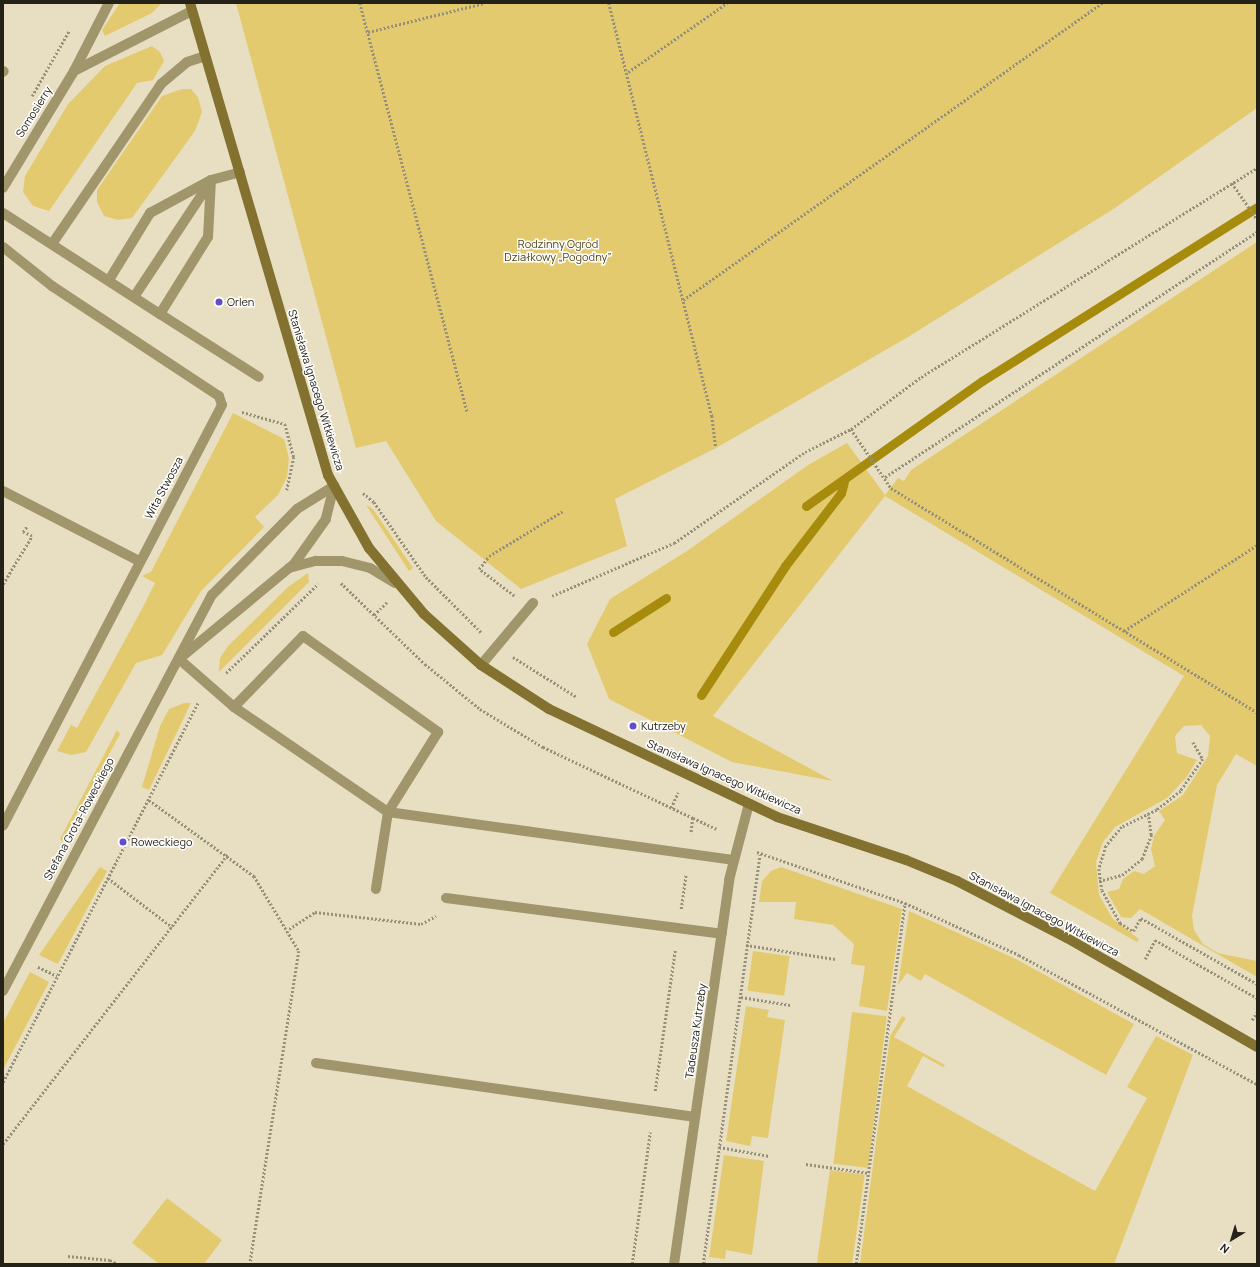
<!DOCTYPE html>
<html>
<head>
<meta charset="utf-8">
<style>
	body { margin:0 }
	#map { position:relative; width:1260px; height:1267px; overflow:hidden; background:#e8dfc2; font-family:Manrope,sans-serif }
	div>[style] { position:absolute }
	.green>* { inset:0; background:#e3ca6e; transform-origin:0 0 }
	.stream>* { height:9px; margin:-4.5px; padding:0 4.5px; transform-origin:4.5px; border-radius:4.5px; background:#a78b0c }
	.path>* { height:2.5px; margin-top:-1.25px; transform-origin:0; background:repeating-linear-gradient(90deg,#96907a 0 2px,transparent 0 4px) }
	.lane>* { height:10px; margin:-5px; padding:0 5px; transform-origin:5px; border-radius:5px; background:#a1956c }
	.street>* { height:10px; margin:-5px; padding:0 5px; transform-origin:5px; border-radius:5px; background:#a1956c }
	.secondary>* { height:10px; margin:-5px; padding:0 5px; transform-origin:5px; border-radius:5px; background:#83712f }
	.dots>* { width:11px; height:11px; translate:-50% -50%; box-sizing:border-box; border:2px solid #fff; border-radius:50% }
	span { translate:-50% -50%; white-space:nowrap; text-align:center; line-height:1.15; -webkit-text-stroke:3px #fff; paint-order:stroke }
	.street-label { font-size:11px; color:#242116 }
	.park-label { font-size:11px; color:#4d4215 }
	.poi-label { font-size:11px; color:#242116 }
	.left { translate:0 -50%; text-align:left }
	.frame { position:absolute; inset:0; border:4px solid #242116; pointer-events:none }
	.north { position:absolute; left:1212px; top:1219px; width:40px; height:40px; -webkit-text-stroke:3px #fff; paint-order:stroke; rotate:218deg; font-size:11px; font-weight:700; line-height:16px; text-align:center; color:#242116 }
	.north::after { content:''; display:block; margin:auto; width:14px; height:18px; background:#242116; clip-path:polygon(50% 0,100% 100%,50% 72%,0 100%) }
</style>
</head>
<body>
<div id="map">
	<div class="green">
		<i style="clip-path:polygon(120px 3px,162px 3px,152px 13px,105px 36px,102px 30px)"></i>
		<i style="clip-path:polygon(236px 3px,1257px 3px,1257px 108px,1115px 208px,908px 337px,716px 448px,615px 499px,627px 546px,521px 589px,436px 521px,386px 441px,356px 448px)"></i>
		<i style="clip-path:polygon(152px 46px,160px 52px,164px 61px,153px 80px,137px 83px,49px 211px,33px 206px,23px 192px,25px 176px,68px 104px,105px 66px)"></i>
		<i style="clip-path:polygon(182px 89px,191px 89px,198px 97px,202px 112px,195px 131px,132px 218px,118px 220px,104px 216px,97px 202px,97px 190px,162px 96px)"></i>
		<i style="clip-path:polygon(1257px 242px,1257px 766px,1236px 754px,1217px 785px,1192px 916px,1194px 930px,1203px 944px,1218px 953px,1257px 961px,1257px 977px,1140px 909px,1131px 918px,1121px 917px,1107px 892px,1119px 889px,1123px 879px,1134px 871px,1144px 874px,1155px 866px,1151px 849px,1154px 836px,1165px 820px,1159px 811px,1183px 795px,1208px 756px,1210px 736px,1201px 725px,1184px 726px,1175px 736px,1177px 753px,1197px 760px,1186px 778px,1167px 798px,1115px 827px,1103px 842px,1096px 862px,1099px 895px,1113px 919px,1139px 939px,1137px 942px,1050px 893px,1184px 676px,885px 496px,713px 716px,833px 781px,732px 762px,609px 699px,587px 644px,610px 599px,687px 551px,808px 465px,847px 443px,885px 495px,898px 478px,904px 481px,911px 470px)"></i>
		<i style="clip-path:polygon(233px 413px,284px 439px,286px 446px,289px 459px,287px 477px,278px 495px,255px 517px,264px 527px,201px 591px,162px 655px,136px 663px,86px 752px,71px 755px,57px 751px,71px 725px,77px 728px,143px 607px,155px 583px,142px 576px,151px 572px)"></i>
		<i style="clip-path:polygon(366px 505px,373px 509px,413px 568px,409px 571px)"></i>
		<i style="clip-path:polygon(308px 573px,309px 582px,219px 672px,220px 658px,228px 646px,288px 587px)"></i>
		<i style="clip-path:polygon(184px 703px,191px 703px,149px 790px,142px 787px,160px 726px,169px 709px)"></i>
		<i style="clip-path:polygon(117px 730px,120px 734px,62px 841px,60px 839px)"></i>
		<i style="clip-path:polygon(100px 867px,107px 871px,58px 964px,39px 955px)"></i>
		<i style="clip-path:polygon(781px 867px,902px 909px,887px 1011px,859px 1006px,865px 966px,851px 964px,854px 944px,833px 925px,794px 919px,796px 902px,759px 902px,762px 881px,771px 871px)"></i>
		<i style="clip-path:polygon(909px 911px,1016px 959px,1134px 1024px,1106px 1075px,925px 974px,921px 981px,907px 973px,898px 985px)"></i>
		<i style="left:753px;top:951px;width:37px;height:40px;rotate:8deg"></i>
		<i style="clip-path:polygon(30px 972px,49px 982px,3px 1070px,3px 1023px)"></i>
		<i style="clip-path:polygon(746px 1006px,769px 1010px,767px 1017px,785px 1020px,768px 1138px,752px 1136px,750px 1146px,726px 1141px)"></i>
		<i style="left:852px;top:1012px;width:35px;height:153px;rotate:7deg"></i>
		<i style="clip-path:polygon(902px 1016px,906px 1018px,894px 1037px,945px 1065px,943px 1067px,923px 1056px,907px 1086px,1095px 1191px,1147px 1098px,1127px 1087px,1156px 1036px,1193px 1055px,1114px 1264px,860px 1264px,890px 1036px)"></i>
		<i style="clip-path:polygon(724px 1155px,764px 1161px,752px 1255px,726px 1250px,725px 1259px,709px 1257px)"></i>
		<i style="left:830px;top:1170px;width:35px;height:95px;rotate:8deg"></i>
		<i style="clip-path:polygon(167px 1198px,222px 1240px,204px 1264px,159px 1264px,132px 1243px)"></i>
	</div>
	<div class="stream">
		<i style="left:806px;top:506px;width:216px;rotate:-35.4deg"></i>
		<i style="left:982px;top:381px;width:325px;rotate:-32.3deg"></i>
		<i style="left:613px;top:632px;width:63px;rotate:-32.7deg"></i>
		<i style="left:701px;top:695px;width:154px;rotate:-56.9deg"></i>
		<i style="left:785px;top:566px;width:92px;rotate:-52.5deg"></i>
		<i style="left:841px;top:493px;width:11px;rotate:-75deg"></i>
	</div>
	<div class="path">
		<i style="left:360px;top:3px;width:422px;rotate:75.3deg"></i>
		<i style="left:609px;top:3px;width:426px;rotate:76deg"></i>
		<i style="left:712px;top:416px;width:32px;rotate:83deg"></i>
		<i style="left:368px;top:32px;width:120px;rotate:-14deg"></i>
		<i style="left:628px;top:72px;width:121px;rotate:-34.9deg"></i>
		<i style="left:32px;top:96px;width:75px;rotate:-60.4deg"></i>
		<i style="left:1232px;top:183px;width:44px;rotate:55.2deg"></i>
		<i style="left:683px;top:300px;width:514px;rotate:-35.33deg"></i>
		<i style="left:242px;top:412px;width:45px;rotate:15.6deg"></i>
		<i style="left:285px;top:424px;width:34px;rotate:75deg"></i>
		<i style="left:294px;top:457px;width:34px;rotate:102deg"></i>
		<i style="left:851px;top:429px;width:71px;rotate:55.9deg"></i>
		<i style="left:891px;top:488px;width:429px;rotate:31.5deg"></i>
		<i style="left:885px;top:477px;width:445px;rotate:-33.4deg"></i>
		<i style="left:363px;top:493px;width:14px;rotate:39deg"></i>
		<i style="left:374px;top:502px;width:91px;rotate:55.3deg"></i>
		<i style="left:426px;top:577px;width:78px;rotate:45deg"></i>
		<i style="left:341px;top:583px;width:117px;rotate:44deg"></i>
		<i style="left:425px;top:664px;width:71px;rotate:39.3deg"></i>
		<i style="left:480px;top:709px;width:74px;rotate:31.1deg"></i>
		<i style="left:543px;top:747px;width:166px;rotate:25.3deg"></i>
		<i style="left:693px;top:818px;width:16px;rotate:97deg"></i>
		<i style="left:3px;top:584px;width:56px;rotate:-58.9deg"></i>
		<i style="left:32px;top:536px;width:10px;rotate:-156deg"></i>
		<i style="left:23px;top:532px;width:7px;rotate:-56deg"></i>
		<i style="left:514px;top:596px;width:44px;rotate:-142.4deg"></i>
		<i style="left:479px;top:569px;width:16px;rotate:-52deg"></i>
		<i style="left:489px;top:556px;width:87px;rotate:-31.3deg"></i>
		<i style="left:552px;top:596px;width:133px;rotate:-23.5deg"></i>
		<i style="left:674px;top:543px;width:160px;rotate:-34.8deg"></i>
		<i style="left:805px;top:452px;width:51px;rotate:-26.6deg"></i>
		<i style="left:851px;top:429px;width:87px;rotate:-36.6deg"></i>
		<i style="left:921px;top:377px;width:396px;rotate:-31.9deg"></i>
		<i style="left:374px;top:615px;width:18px;rotate:-45deg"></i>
		<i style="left:1124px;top:631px;width:158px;rotate:-32.9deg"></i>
		<i style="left:513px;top:657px;width:75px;rotate:32deg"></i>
		<i style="left:226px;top:673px;width:128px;rotate:-44.1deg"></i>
		<i style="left:1193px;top:742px;width:20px;rotate:60deg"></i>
		<i style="left:1203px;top:759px;width:39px;rotate:125deg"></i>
		<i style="left:1181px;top:791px;width:31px;rotate:142deg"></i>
		<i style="left:1157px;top:810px;width:39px;rotate:154deg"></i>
		<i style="left:1122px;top:827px;width:25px;rotate:130deg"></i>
		<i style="left:1106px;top:846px;width:24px;rotate:107deg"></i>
		<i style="left:1099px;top:869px;width:21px;rotate:82deg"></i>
		<i style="left:1102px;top:890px;width:38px;rotate:61deg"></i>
		<i style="left:1120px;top:923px;width:15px;rotate:32deg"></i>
		<i style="left:1133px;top:931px;width:15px;rotate:-58deg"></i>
		<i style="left:1141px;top:918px;width:133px;rotate:29.6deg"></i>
		<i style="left:149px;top:800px;width:130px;rotate:35.9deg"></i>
		<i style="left:254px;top:876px;width:87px;rotate:59deg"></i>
		<i style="left:299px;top:951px;width:317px;rotate:98.9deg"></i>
		<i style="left:671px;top:808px;width:17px;rotate:-66deg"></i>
		<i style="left:693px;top:818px;width:26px;rotate:25deg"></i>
		<i style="left:757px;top:852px;width:157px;rotate:19deg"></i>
		<i style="left:905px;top:903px;width:125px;rotate:24.5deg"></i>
		<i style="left:1019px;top:955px;width:271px;rotate:28.5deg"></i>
		<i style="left:108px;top:878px;width:81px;rotate:37.4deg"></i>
		<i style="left:1099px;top:881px;width:24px;rotate:-15deg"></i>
		<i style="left:1122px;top:875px;width:26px;rotate:-39deg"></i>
		<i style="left:1142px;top:859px;width:26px;rotate:-69deg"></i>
		<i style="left:1151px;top:835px;width:21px;rotate:-98deg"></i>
		<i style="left:681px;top:909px;width:35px;rotate:-82deg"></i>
		<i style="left:289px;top:929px;width:31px;rotate:-33deg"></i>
		<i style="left:315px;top:912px;width:107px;rotate:6.5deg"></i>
		<i style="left:421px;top:924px;width:17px;rotate:-28deg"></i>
		<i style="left:746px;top:945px;width:90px;rotate:8.9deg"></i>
		<i style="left:1145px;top:959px;width:21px;rotate:-62deg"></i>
		<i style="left:1155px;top:940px;width:117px;rotate:29.6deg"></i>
		<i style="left:38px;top:967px;width:21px;rotate:25deg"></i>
		<i style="left:741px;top:997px;width:50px;rotate:9.3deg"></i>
		<i style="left:1252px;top:1020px;width:9px;rotate:-58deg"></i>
		<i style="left:3px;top:1082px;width:426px;rotate:-62.8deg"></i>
		<i style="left:655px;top:1091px;width:142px;rotate:-81.9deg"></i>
		<i style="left:3px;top:1144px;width:367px;rotate:-52.2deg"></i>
		<i style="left:719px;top:1147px;width:51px;rotate:10.2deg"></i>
		<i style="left:806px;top:1164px;width:64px;rotate:8.1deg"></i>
		<i style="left:68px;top:1256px;width:42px;rotate:5.4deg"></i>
		<i style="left:110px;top:1260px;width:9px;rotate:27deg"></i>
		<i style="left:704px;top:1263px;width:5px;rotate:11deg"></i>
		<i style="left:632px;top:1264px;width:133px;rotate:-82.2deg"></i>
		<i style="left:703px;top:1264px;width:413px;rotate:-82.1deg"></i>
		<i style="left:856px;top:1264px;width:364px;rotate:-82.3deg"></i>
	</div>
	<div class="lane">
		<i style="left:3px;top:72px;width:1px;rotate:-45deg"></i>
		<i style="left:3px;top:213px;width:187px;rotate:32.8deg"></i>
		<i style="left:160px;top:314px;width:91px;rotate:-58.1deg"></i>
		<i style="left:208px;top:237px;width:57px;rotate:-87deg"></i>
		<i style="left:211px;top:180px;width:30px;rotate:-15deg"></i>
		<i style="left:52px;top:244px;width:194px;rotate:-55.7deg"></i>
		<i style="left:161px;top:84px;width:34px;rotate:-40deg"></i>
		<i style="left:187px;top:62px;width:19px;rotate:-18deg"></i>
		<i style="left:109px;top:280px;width:79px;rotate:-58.5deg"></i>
		<i style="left:150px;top:213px;width:69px;rotate:-28.4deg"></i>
		<i style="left:134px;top:297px;width:138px;rotate:-56.5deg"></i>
		<i style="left:160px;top:314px;width:117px;rotate:32.5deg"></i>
		<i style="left:481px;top:665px;width:81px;rotate:-50deg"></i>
	</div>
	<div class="street">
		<i style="left:74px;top:71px;width:132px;rotate:-27deg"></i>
		<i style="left:3px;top:188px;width:137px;rotate:-58.7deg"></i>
		<i style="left:74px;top:71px;width:76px;rotate:-62.8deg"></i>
		<i style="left:3px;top:247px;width:63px;rotate:38.5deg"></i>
		<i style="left:52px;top:286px;width:200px;rotate:33.4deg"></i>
		<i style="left:219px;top:396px;width:9px;rotate:72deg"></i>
		<i style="left:222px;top:405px;width:474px;rotate:117.5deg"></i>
		<i style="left:3px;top:491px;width:153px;rotate:27.2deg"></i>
		<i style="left:289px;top:568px;width:28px;rotate:-15deg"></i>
		<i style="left:316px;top:561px;width:26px"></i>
		<i style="left:342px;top:561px;width:29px;rotate:14deg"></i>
		<i style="left:370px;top:568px;width:29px;rotate:31deg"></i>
		<i style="left:179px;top:659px;width:73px;rotate:41.1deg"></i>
		<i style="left:234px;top:707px;width:186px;rotate:34.3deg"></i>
		<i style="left:388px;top:812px;width:348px;rotate:7.9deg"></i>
		<i style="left:234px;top:707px;width:99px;rotate:-45.8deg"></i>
		<i style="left:303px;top:636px;width:166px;rotate:35.4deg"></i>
		<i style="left:438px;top:732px;width:94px;rotate:122deg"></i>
		<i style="left:388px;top:812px;width:78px;rotate:98.9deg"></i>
		<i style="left:446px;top:898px;width:278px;rotate:7.4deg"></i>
		<i style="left:3px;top:991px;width:448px;rotate:-62.2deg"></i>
		<i style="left:212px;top:595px;width:121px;rotate:-45.3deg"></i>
		<i style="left:297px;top:509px;width:44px;rotate:-31.9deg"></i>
		<i style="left:334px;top:486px;width:34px;rotate:104deg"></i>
		<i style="left:326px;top:519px;width:55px;rotate:125.4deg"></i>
		<i style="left:294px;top:564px;width:149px;rotate:140.4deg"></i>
		<i style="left:316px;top:1063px;width:383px;rotate:8.1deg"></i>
		<i style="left:674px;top:1264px;width:388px;rotate:-81.8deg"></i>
		<i style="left:729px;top:880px;width:79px;rotate:-75.3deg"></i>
	</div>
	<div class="secondary">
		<i style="left:190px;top:3px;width:492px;rotate:73.7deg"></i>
		<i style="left:328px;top:475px;width:84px;rotate:60.7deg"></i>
		<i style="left:369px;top:548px;width:86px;rotate:50.2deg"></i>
		<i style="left:424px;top:614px;width:76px;rotate:41.8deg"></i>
		<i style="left:481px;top:665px;width:81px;rotate:32.9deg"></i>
		<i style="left:549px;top:709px;width:252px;rotate:25.3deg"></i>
		<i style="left:777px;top:817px;width:136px;rotate:18.4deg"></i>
		<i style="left:906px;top:860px;width:55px;rotate:22.4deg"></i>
		<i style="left:957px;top:881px;width:124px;rotate:27.4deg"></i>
		<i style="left:1067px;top:938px;width:219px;rotate:29.8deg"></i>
	</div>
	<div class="dots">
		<i style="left:219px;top:302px;background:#634ec7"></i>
		<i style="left:633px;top:726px;background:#634ec7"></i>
		<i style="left:123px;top:842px;background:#634ec7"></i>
	</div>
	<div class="street-label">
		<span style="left:34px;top:112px;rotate:-58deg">Somosierry</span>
		<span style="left:316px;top:390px;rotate:73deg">Stanisława Ignacego Witkiewicza</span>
		<span style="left:164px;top:488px;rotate:-62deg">Wita Stwosza</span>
		<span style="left:724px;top:777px;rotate:24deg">Stanisława Ignacego Witkiewicza</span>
		<span style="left:79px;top:819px;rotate:-62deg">Stefana Grota-Roweckiego</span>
		<span style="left:1044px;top:914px;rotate:28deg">Stanisława Ignacego Witkiewicza</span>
		<span style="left:696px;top:1031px;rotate:-82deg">Tadeusza Kutrzeby</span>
	</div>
	<div class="park-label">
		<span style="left:558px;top:251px">Rodzinny Ogród<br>Działkowy „Pogodny”</span>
	</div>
	<div class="poi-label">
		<span class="left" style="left:227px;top:302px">Orlen</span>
		<span class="left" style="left:641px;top:726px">Kutrzeby</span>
		<span class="left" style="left:131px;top:842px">Roweckiego</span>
	</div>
	<div class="frame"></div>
	<div class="north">N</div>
</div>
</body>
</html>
